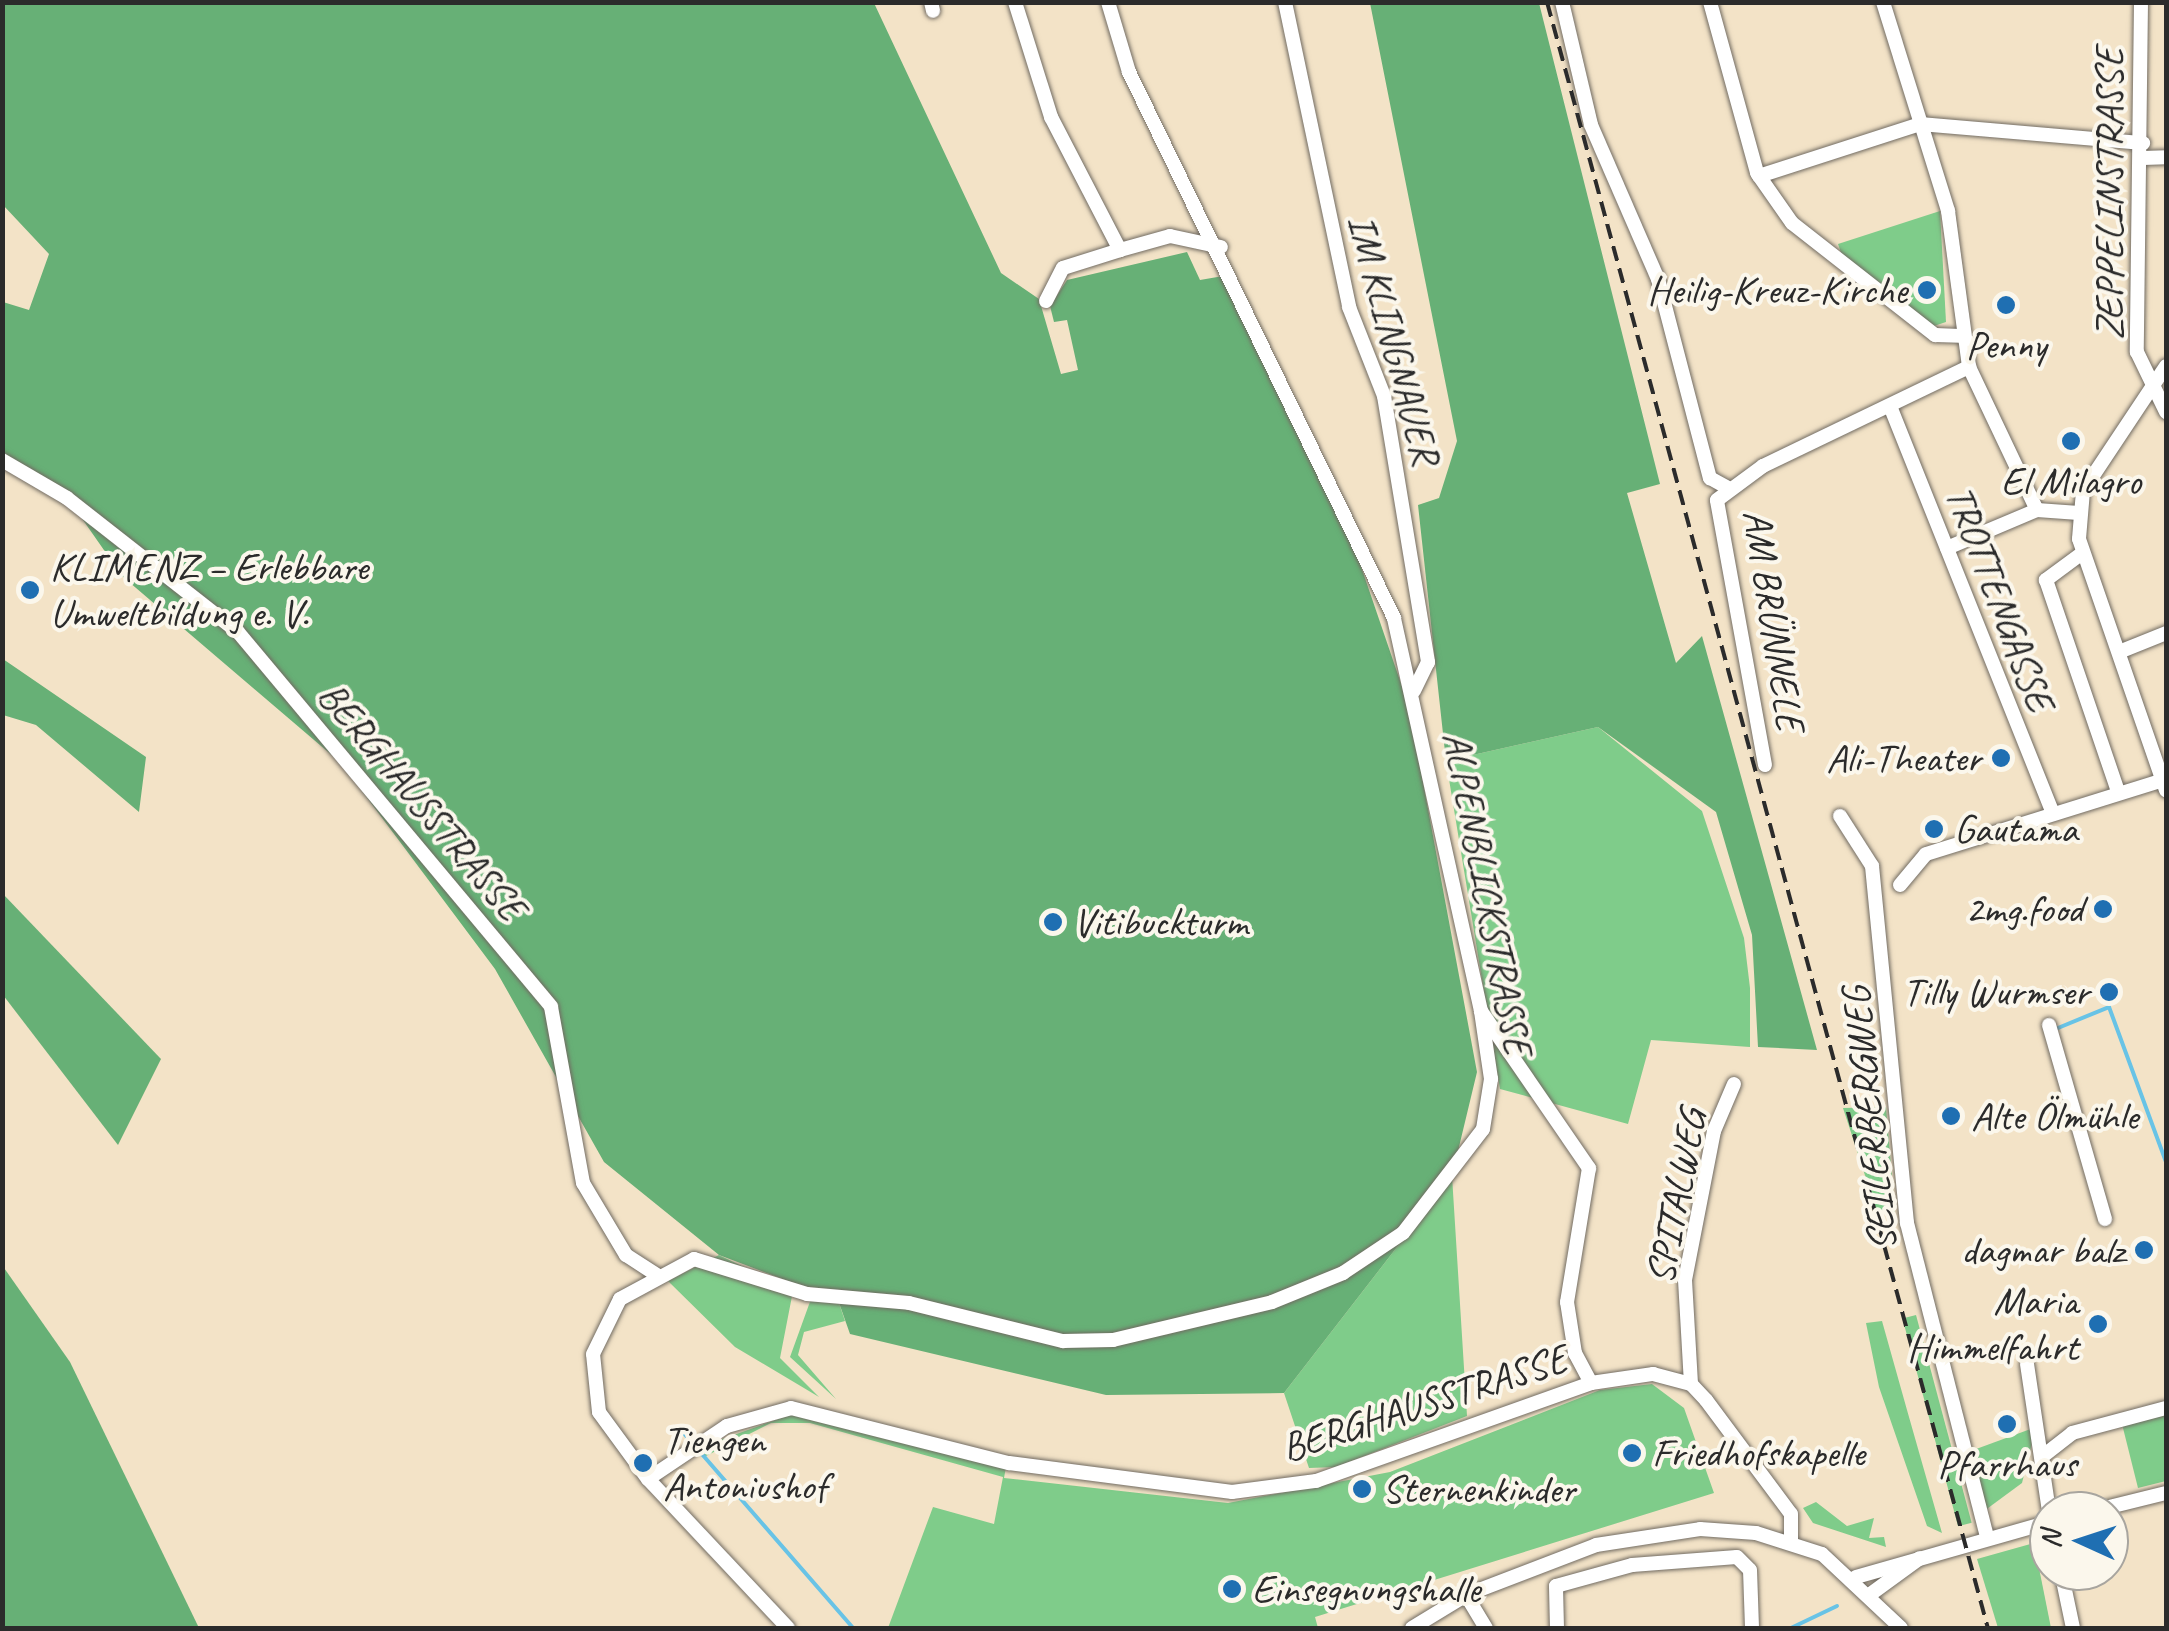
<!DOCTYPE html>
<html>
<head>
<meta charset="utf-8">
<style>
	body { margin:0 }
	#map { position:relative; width:2169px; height:1631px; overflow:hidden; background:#f3e3c7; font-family:Caveat,sans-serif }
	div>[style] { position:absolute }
	.green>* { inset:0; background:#7fcc8a; transform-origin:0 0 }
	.forest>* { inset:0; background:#67b076 }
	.stream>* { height:4px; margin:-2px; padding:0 2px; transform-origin:2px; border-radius:2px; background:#68c3e6 }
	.roads { filter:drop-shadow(0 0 2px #716b62) drop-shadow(0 0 2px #716b62) }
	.minor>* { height:14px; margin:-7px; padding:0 7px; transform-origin:7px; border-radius:7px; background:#fff }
	.rail>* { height:4px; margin-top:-2px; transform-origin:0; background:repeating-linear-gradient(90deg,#2b2b2b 0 15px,transparent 0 23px) }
	.dots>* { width:28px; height:28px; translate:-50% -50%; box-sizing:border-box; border:5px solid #fbf7ec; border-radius:50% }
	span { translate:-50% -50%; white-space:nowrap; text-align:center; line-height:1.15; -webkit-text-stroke:8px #fbf7ec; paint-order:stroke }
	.street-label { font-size:40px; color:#2b2b2b }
	.poi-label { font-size:40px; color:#2b2b2b }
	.right { translate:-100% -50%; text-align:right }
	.left { translate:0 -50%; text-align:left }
	.frame { position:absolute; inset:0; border:5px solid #2b2b2b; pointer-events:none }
	.north { position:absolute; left:2029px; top:1491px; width:100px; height:100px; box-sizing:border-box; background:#fbf7ec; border:2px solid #a8a59f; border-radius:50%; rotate:273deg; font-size:28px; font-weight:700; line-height:40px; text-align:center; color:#2b2b2b }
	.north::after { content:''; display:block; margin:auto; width:35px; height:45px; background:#1f6fb2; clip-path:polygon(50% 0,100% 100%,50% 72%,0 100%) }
</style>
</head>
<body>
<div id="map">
	<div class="green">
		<i style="clip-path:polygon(1940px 211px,1946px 322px,1931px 327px,1845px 264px,1838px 244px)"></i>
		<i style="clip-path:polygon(1598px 727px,1702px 811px,1744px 938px,1750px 988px,1750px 1047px,1651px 1040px,1628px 1124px,1500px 1089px,1446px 761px)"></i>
		<i style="clip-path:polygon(1886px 1107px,1895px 1212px,1877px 1212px,1843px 1108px)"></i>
		<i style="clip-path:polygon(1452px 1176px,1467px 1416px,1336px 1467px,1309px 1468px,1284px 1393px)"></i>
		<i style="clip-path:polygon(719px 1255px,793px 1291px,780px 1358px,819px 1397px,735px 1347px,668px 1281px)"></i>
		<i style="clip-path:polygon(811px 1299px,838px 1300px,845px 1321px,804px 1332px,798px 1355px,836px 1399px,790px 1357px)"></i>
		<i style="left:1916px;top:1315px;width:215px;height:14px;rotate:75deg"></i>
		<i style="clip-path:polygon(1882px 1321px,1907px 1410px,1942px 1533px,1927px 1526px,1879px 1387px,1866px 1323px)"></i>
		<i style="clip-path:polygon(1652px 1384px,1684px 1408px,1714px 1493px,1315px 1617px,1318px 1628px,888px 1628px,933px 1507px,994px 1524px,1003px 1477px,810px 1423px,771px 1423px,704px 1457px,700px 1447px,798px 1412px,1006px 1467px,1004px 1478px,1228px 1503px,1390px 1472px,1600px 1390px)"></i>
		<i style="clip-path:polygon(2166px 1415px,2166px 1481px,2138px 1488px,2122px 1424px)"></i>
		<i style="clip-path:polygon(2036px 1427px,2022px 1483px,1984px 1511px,1968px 1452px)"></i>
		<i style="clip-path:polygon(1816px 1502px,1847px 1526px,1874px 1518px,1869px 1538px,1884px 1537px,1886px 1547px,1813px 1523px,1803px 1508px)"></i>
		<i style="clip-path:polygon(2034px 1543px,2051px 1628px,1998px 1628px,1977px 1559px)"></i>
	</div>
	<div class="forest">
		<i style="clip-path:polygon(3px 3px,874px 3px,1001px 273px,1039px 299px,1061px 374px,1078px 370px,1067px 320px,1054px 322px,1050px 306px,1067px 280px,1187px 252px,1200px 280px,1229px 275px,1353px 543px,1409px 707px,1477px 1072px,1452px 1176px,1284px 1393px,1106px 1395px,850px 1334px,838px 1300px,719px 1255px,604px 1162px,495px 969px,341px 763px,122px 576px,67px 497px,3px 462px,3px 302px,29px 310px,49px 254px,3px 205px)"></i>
		<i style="clip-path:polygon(1370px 3px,1539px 3px,1660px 484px,1627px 493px,1676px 663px,1702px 636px,1817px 1050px,1758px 1047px,1752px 935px,1716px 812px,1598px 727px,1446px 761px,1418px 505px,1439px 498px,1457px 441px)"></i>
		<i style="clip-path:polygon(3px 659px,146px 757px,139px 812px,36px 725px,3px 715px)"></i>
		<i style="clip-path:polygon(3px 894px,161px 1059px,118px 1145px,3px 995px)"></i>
		<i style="clip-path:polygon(2px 1265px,70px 1362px,199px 1628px,3px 1628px)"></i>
	</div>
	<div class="stream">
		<i style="left:2058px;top:1028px;width:55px;rotate:-22.4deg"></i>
		<i style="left:2109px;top:1007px;width:165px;rotate:69.8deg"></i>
		<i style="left:681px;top:1430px;width:262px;rotate:49deg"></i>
		<i style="left:1791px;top:1628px;width:51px;rotate:-25.6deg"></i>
	</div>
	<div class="roads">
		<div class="minor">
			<i style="left:931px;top:2px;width:9px;rotate:77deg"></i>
			<i style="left:1015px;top:2px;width:121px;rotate:72.6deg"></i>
			<i style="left:1051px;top:117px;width:150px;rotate:62.6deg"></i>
			<i style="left:1285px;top:2px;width:312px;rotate:78.1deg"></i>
			<i style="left:1349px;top:307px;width:96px;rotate:68.5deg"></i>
			<i style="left:1384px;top:396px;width:270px;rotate:80.6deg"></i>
			<i style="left:1428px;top:662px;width:32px;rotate:116deg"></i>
			<i style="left:1562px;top:2px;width:126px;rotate:76.7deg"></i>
			<i style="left:1591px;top:125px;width:168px;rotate:66.5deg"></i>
			<i style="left:1658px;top:279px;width:206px;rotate:75.4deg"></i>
			<i style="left:1710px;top:478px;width:23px;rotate:29deg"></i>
			<i style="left:1710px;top:2px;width:177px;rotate:74.6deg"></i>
			<i style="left:1757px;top:173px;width:61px;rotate:55deg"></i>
			<i style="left:1792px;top:223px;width:182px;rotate:38.1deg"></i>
			<i style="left:1935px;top:335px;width:25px;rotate:2deg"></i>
			<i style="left:1883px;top:2px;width:219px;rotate:72.7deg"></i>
			<i style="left:1948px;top:211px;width:157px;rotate:82.3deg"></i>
			<i style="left:1969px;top:367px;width:158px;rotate:64.6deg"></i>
			<i style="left:2037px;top:510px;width:42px;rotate:4.1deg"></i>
			<i style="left:2141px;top:2px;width:350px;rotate:90.7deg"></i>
			<i style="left:2137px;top:352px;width:67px;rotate:64.2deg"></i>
			<i style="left:2143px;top:158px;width:23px;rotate:-2deg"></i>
			<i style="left:1759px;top:176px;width:169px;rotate:-17.9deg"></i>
			<i style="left:1920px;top:124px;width:224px;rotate:4.9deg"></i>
			<i style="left:1046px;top:301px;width:37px;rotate:-63deg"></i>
			<i style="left:1063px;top:268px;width:60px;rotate:-17.5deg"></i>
			<i style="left:1120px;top:250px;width:52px;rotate:-15.6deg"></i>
			<i style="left:1170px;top:236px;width:52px;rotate:12.2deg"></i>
			<i style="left:2166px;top:366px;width:150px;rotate:123.6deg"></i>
			<i style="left:2083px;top:491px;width:48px;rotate:94.8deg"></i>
			<i style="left:2079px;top:539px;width:266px;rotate:70.9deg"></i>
			<i style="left:1890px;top:406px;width:437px;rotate:68.2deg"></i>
			<i style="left:2px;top:460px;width:75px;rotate:30.3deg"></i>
			<i style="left:67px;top:498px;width:217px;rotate:38.1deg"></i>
			<i style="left:238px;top:632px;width:488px;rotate:50.1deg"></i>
			<i style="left:551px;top:1007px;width:179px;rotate:79.7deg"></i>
			<i style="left:583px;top:1183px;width:84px;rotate:59.2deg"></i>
			<i style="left:626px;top:1255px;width:37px;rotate:33deg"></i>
			<i style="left:1947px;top:548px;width:98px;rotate:-22.9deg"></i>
			<i style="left:2081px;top:554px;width:44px;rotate:143.4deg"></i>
			<i style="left:2046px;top:580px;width:224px;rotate:71.2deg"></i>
			<i style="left:2119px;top:652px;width:51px;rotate:-22deg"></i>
			<i style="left:1765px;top:765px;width:269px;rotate:-100.3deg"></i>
			<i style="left:1717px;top:500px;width:57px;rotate:-36.5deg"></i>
			<i style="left:1763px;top:466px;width:229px;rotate:-25.7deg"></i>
			<i style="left:1840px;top:816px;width:59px;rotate:57.4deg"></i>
			<i style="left:1872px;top:866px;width:359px;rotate:84.4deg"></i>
			<i style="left:1907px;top:1223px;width:323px;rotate:75.7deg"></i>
			<i style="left:1900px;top:885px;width:40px;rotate:-50deg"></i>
			<i style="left:1926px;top:854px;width:248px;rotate:-17.3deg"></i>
			<i style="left:1481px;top:1011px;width:191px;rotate:55.5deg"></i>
			<i style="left:1589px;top:1168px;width:136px;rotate:99.3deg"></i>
			<i style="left:1567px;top:1302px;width:52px;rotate:81.1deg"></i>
			<i style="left:1575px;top:1353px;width:34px;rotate:62deg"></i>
			<i style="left:2049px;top:1025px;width:202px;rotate:73.9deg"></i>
			<i style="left:2027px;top:1364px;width:149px;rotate:81.5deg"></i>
			<i style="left:1691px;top:1384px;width:104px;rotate:-93.3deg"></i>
			<i style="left:1685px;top:1280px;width:152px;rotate:-79deg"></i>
			<i style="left:1714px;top:1131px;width:51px;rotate:-66.9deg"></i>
			<i style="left:2043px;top:1456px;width:37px;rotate:-38deg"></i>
			<i style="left:2072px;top:1433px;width:97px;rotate:-14.9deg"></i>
			<i style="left:648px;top:1479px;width:95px;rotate:-33.9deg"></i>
			<i style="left:727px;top:1426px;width:66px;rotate:-15.7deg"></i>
			<i style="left:791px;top:1408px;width:225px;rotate:14.2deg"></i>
			<i style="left:1009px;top:1463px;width:225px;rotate:7.4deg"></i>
			<i style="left:1232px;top:1492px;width:85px;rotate:-7.5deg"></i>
			<i style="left:1316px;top:1481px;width:292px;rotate:-19.6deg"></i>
			<i style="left:1591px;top:1383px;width:63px;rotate:-8.3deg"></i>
			<i style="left:1653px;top:1374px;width:39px;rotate:15deg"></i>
			<i style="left:1691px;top:1384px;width:22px;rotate:47deg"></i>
			<i style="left:1706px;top:1400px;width:142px;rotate:53.3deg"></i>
			<i style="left:1791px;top:1514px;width:26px;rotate:90deg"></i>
			<i style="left:2093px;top:1511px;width:75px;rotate:-13.9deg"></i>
			<i style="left:2061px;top:1571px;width:58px;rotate:78.1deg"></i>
			<i style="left:1856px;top:1577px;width:201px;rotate:-15.9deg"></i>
			<i style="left:1872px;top:1593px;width:59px;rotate:-36.1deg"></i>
			<i style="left:1466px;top:1595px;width:39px;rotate:59deg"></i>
			<i style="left:788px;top:1628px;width:204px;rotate:-133.2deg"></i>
			<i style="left:648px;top:1479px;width:83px;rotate:-126.2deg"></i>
			<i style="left:599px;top:1412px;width:58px;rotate:-95.9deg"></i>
			<i style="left:593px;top:1354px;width:61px;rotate:-63.9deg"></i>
			<i style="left:620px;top:1299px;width:84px;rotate:-28.4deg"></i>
			<i style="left:694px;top:1259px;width:118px;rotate:17.2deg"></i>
			<i style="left:807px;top:1294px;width:102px;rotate:5deg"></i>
			<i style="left:909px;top:1303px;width:159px;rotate:13.9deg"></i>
			<i style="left:1063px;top:1341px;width:50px;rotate:-1.1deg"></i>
			<i style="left:1113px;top:1340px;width:163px;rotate:-13.4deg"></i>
			<i style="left:1272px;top:1302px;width:77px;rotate:-22.2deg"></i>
			<i style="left:1343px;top:1273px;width:72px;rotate:-33.7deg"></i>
			<i style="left:1403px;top:1233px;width:131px;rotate:-52.4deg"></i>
			<i style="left:1483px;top:1129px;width:51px;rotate:-80.9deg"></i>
			<i style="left:1491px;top:1079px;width:69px;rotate:-98.4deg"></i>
			<i style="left:1481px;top:1011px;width:403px;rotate:-102.5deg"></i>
			<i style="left:1394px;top:618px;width:607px;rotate:-115.89deg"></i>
			<i style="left:1129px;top:72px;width:73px;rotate:-106.7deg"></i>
			<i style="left:1412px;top:1628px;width:63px;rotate:-31.4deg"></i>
			<i style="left:1466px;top:1595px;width:139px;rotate:-21deg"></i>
			<i style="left:1596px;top:1545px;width:105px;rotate:-8.7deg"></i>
			<i style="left:1700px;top:1529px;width:56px;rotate:4.1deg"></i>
			<i style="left:1756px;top:1533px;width:69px;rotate:17.7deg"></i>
			<i style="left:1822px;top:1554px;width:108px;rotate:43.1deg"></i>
			<i style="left:1557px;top:1628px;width:42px;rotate:-91.4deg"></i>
			<i style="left:1556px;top:1586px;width:79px;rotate:-15.4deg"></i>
			<i style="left:1632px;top:1565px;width:105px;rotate:-4.4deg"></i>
			<i style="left:1737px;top:1557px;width:18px;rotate:45deg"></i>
			<i style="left:1750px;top:1570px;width:58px;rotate:88deg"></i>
		</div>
	</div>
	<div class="rail">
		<i style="left:1547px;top:2px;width:1685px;rotate:74.83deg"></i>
	</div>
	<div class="dots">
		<i style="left:1927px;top:290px;background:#1f6fb2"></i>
		<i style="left:2006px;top:305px;background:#1f6fb2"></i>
		<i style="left:2071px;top:441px;background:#1f6fb2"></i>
		<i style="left:30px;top:590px;background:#1f6fb2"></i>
		<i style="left:2001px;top:758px;background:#1f6fb2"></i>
		<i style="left:1934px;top:829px;background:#1f6fb2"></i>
		<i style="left:2103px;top:909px;background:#1f6fb2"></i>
		<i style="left:1053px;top:922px;background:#1f6fb2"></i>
		<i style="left:2109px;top:992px;background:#1f6fb2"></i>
		<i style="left:1951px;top:1116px;background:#1f6fb2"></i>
		<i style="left:2144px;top:1250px;background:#1f6fb2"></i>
		<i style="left:2098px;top:1324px;background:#1f6fb2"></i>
		<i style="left:2007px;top:1424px;background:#1f6fb2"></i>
		<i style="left:1632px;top:1453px;background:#1f6fb2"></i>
		<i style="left:643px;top:1463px;background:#1f6fb2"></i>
		<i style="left:1362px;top:1489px;background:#1f6fb2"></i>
		<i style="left:1232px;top:1589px;background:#1f6fb2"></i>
	</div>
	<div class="street-label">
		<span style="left:2109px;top:194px;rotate:-90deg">ZEPPELINSTRASSE</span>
		<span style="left:1394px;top:339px;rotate:75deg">IM KLINGNAUER</span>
		<span style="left:2000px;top:598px;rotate:69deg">TROTTENGASSE</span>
		<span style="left:1774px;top:620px;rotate:81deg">AM BRÜNNELE</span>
		<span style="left:422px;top:801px;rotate:50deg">BERGHAUSSTRASSE</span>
		<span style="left:1488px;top:893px;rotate:79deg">ALPENBLICKSTRASSE</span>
		<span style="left:1869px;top:1119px;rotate:-96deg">SEILERBERGWEG</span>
		<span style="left:1676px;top:1197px;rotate:-79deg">SPITALWEG</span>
		<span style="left:1424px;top:1403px;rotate:-18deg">BERGHAUSSTRASSE</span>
	</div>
	<div class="poi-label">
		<span class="right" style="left:1907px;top:290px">Heilig-Kreuz-Kirche</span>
		<span style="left:2006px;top:345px">Penny</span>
		<span style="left:2071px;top:481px">El Milagro</span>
		<span class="left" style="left:50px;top:590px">KLIMENZ – Erlebbare<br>Umweltbildung e. V.</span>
		<span class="right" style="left:1981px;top:758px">Ali-Theater</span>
		<span class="left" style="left:1954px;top:829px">Gautama</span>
		<span class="right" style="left:2083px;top:909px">2mg.food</span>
		<span class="left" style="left:1073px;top:922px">Vitibuckturm</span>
		<span class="right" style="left:2089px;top:992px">Tilly Wurmser</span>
		<span class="left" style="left:1971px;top:1116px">Alte Ölmühle</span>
		<span class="right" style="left:2124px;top:1250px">dagmar balz</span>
		<span class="right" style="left:2078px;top:1324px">Maria<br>Himmelfahrt</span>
		<span class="left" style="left:663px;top:1463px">Tiengen<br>Antoniushof</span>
		<span class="left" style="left:1652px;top:1453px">Friedhofskapelle</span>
		<span style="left:2007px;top:1464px">Pfarrhaus</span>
		<span class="left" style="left:1382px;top:1489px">Sternenkinder</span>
		<span class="left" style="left:1252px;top:1589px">Einsegnungshalle</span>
	</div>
	<div class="frame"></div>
	<div class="north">N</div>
</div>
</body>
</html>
